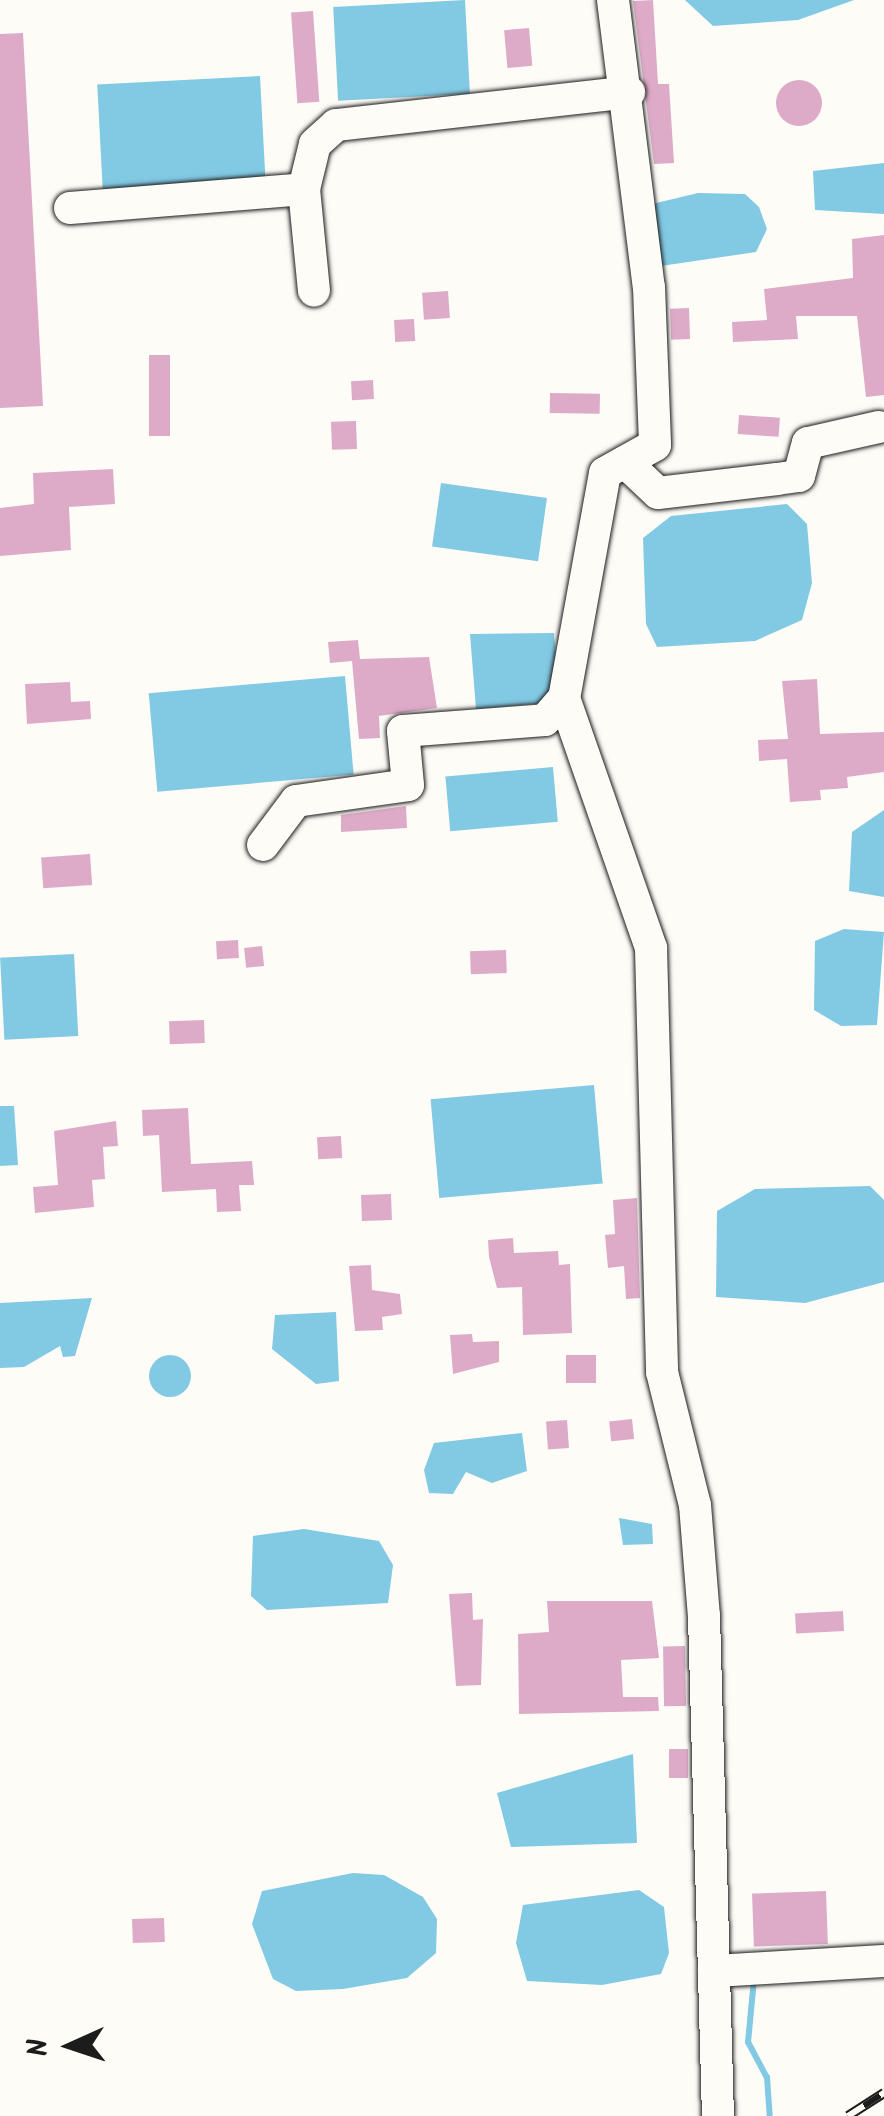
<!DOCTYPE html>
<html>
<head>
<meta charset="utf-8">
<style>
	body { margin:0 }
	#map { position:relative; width:884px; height:2116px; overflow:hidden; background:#fdfcf7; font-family:Kalam,sans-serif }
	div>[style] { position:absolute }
	.water>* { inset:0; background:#82c9e3; transform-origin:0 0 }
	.round { border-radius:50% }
	.stream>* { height:6px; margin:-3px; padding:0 3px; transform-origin:3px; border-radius:3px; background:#82c9e3 }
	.building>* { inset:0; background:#ddabc8; transform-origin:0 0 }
	.roads { filter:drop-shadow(0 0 2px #1c1c1c) drop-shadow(0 0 2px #1c1c1c) }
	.minor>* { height:32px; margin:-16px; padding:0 16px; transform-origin:16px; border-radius:16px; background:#fdfcf7 }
	.rail>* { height:10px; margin-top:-5px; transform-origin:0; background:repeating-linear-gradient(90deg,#fdfcf7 0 19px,#1c1c1c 0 38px); box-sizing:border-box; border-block:2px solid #1c1c1c }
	span { translate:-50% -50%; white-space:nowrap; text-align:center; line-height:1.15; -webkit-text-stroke:8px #fdfcf7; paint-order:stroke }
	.north { position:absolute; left:20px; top:1996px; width:100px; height:100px; -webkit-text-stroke:8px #fdfcf7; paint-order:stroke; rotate:267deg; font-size:28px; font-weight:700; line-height:40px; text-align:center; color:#1c1c1c }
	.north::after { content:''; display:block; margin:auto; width:35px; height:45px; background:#1c1c1c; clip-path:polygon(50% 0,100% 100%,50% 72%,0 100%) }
</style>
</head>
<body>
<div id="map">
	<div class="water">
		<i style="left:465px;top:0;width:94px;height:132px;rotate:87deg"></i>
		<i style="clip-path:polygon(685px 0,854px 0,798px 20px,713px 26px)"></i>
		<i style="left:260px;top:76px;width:107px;height:163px;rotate:87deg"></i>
		<i style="clip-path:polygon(884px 163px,884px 214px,815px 210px,813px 171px)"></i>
		<i style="clip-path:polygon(698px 193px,745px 194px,759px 207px,767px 229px,756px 252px,661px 266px,652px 204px)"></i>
		<i style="left:441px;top:483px;width:107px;height:64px;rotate:8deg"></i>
		<i style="clip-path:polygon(787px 504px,807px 524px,812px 583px,802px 620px,755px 641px,657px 647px,646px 624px,643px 538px,671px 516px)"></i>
		<i style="clip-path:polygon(554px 633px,557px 669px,546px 703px,476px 709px,470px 634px)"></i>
		<i style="left:345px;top:676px;width:99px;height:197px;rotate:85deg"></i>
		<i style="left:553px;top:767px;width:55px;height:108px;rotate:85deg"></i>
		<i style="clip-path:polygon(884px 810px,884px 897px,849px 891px,852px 832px)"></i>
		<i style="clip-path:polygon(844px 929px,884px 932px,877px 1025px,841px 1026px,814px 1010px,815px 941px)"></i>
		<i style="left:74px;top:954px;width:82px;height:74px;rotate:87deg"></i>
		<i style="left:594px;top:1085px;width:99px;height:164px;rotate:85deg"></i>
		<i style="clip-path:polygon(0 1106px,14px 1106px,18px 1165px,0 1166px)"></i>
		<i style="clip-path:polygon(870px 1186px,884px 1200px,884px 1282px,805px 1303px,716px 1297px,717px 1211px,755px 1189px)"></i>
		<i style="clip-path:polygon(92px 1298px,75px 1356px,63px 1357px,60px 1346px,24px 1367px,0 1368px,0 1303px)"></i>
		<i style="clip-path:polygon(336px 1312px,339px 1381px,316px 1384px,272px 1349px,275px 1315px)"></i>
		<i class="round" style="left:149px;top:1355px;width:42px;height:42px"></i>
		<i style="clip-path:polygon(522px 1433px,527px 1471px,492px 1483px,466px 1472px,453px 1494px,429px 1493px,424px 1470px,434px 1443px)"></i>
		<i style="clip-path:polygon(619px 1518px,652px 1524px,653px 1544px,623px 1545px)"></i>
		<i style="clip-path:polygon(304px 1529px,379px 1541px,393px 1565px,388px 1603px,267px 1610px,251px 1596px,253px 1536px)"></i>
		<i style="clip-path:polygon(633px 1754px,637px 1843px,511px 1847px,497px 1793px)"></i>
		<i style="clip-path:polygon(353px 1873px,384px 1875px,423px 1897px,437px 1919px,436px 1953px,407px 1978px,343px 1989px,296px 1991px,273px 1979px,252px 1924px,262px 1891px)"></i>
		<i style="clip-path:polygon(639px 1890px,664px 1907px,669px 1953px,661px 1974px,602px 1985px,527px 1981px,516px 1943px,523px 1905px)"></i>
	</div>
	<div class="stream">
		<i style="left:754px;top:1979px;width:63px;rotate:95.4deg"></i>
		<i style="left:748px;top:2042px;width:40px;rotate:62deg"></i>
		<i style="left:767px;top:2077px;width:39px;rotate:86deg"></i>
	</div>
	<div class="building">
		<i style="clip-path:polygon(653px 0,658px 84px,669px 84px,674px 163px,654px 164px,633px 1px)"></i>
		<i style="left:313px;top:11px;width:91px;height:22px;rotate:86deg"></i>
		<i style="left:529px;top:28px;width:38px;height:25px;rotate:85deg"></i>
		<i style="clip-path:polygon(23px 33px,43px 406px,0 408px,0 34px)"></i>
		<i class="round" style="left:776px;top:80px;width:46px;height:46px"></i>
		<i style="clip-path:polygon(884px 235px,884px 395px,866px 397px,857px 316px,796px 316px,798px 339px,733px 342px,732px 322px,767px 320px,764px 289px,853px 278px,852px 239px)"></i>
		<i style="left:448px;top:291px;width:27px;height:26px;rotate:86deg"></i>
		<i style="left:689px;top:308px;width:31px;height:19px;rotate:88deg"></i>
		<i style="left:414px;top:319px;width:22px;height:20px;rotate:87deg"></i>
		<i style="left:149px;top:355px;width:21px;height:81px"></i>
		<i style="left:373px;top:380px;width:19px;height:22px;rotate:87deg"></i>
		<i style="left:550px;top:393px;width:50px;height:20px;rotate:1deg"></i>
		<i style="left:739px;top:415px;width:41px;height:19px;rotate:4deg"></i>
		<i style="left:356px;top:421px;width:28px;height:25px;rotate:88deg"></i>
		<i style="clip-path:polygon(113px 469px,115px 504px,69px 507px,71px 550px,0 556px,0 508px,34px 504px,33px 473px)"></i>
		<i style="clip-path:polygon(358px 640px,360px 659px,429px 657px,437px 708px,379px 716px,380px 738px,359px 739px,352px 661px,330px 663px,328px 642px)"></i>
		<i style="clip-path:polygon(817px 679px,820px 734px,884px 732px,884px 772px,847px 777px,848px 788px,820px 790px,821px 800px,790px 802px,787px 759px,759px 761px,758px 740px,788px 739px,782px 681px)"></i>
		<i style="clip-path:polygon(70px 682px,71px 702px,90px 701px,91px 719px,27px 724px,25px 684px)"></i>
		<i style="clip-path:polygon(406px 806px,407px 828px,341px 832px,341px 815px)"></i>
		<i style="left:90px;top:854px;width:31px;height:49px;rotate:86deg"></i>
		<i style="left:238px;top:940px;width:18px;height:22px;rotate:87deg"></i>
		<i style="left:262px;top:946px;width:20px;height:18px;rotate:84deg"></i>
		<i style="left:506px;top:950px;width:23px;height:36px;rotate:88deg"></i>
		<i style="left:204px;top:1020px;width:23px;height:35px;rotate:88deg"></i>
		<i style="clip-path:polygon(188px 1108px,191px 1164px,252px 1161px,254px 1185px,239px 1185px,241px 1211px,217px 1212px,216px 1189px,162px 1192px,159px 1135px,143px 1136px,142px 1110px)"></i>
		<i style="clip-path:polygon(116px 1121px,118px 1146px,103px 1147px,105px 1179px,92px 1180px,94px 1207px,35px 1213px,33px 1187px,58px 1185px,54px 1131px)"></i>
		<i style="left:341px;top:1136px;width:22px;height:24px;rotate:87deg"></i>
		<i style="left:391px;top:1194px;width:26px;height:30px;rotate:88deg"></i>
		<i style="clip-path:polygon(637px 1198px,640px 1298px,626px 1299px,624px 1266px,608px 1268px,605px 1235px,615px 1234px,613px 1200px)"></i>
		<i style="clip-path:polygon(513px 1238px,514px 1253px,558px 1251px,559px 1265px,570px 1264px,572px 1333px,523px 1335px,522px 1287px,497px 1288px,489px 1257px,488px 1240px)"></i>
		<i style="clip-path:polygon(371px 1265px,372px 1290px,400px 1294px,402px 1314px,382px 1317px,383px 1330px,355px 1331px,349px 1266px)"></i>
		<i style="clip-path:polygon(472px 1334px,473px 1342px,499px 1341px,499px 1362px,453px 1374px,450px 1335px)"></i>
		<i style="left:596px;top:1355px;width:28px;height:30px;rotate:90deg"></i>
		<i style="left:632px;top:1419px;width:20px;height:23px;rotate:84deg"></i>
		<i style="left:567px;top:1420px;width:28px;height:21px;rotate:86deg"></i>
		<i style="clip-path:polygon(472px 1593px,473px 1620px,483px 1619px,481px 1685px,456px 1686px,449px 1594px)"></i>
		<i style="clip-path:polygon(547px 1601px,652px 1601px,659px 1658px,621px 1660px,623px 1697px,658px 1697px,659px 1711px,519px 1714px,518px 1634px,549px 1632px)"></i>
		<i style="left:843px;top:1611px;width:20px;height:48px;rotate:87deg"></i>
		<i style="left:685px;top:1646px;width:60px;height:22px;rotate:89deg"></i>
		<i style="left:669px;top:1749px;width:19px;height:29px"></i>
		<i style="left:826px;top:1891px;width:53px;height:74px;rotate:88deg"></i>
		<i style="left:164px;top:1918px;width:24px;height:32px;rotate:88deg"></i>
	</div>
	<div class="roads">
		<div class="minor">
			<i style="left:613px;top:0;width:289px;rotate:82.9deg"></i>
			<i style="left:649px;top:287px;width:158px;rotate:87.8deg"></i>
			<i style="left:655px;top:445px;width:57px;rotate:150.8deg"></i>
			<i style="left:605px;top:473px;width:229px;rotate:100.3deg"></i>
			<i style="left:564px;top:698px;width:265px;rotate:70.8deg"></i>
			<i style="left:651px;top:948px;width:424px;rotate:88.5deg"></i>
			<i style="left:662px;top:1372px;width:137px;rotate:76.1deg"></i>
			<i style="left:695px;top:1505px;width:111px;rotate:85.4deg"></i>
			<i style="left:704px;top:1616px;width:500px;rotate:88.4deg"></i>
			<i style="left:304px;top:189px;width:102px;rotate:84.4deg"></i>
			<i style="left:70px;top:208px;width:235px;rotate:-4.6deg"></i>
			<i style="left:304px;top:189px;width:46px;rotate:-76.3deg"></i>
			<i style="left:315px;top:144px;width:28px;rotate:-42deg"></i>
			<i style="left:336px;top:125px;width:295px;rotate:-6.4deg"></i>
			<i style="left:625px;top:462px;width:45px;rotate:43.2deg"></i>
			<i style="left:658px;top:493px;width:120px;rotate:-6.7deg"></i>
			<i style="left:777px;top:479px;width:22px;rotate:-8deg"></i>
			<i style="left:799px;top:476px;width:34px;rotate:-75deg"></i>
			<i style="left:808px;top:443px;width:73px;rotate:-12.7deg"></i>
			<i style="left:263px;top:845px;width:55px;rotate:-53.1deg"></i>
			<i style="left:296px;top:801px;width:113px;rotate:-8.1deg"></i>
			<i style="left:408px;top:785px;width:54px;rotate:-95.3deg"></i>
			<i style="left:403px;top:731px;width:142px;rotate:-4.4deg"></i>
			<i style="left:545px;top:720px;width:29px;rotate:-49deg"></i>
			<i style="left:714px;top:1971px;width:170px;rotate:-3.4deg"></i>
		</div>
	</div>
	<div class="rail">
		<i style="left:848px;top:2116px;width:43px;rotate:-32.6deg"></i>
	</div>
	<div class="north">N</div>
</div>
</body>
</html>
